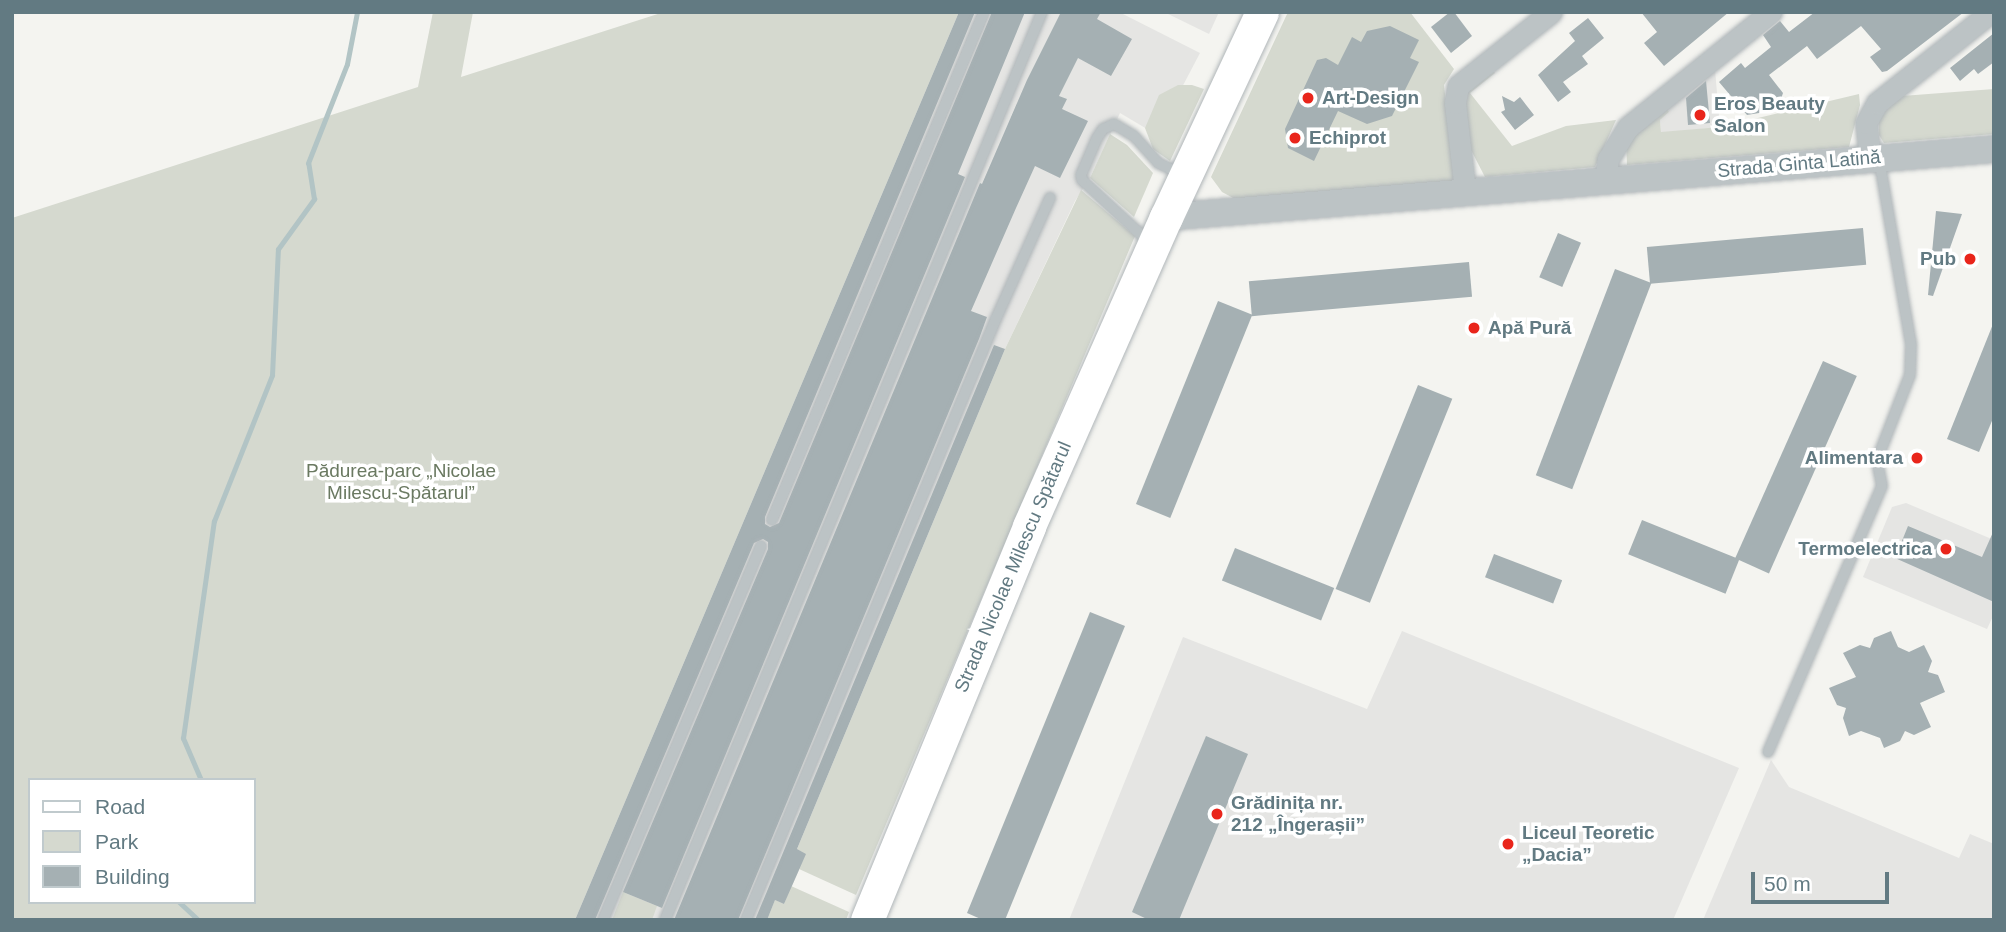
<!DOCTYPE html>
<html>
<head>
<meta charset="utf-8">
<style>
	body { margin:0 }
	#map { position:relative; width:2006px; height:932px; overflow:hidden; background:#f4f4f0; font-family:Helvetica,sans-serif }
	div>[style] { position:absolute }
	.built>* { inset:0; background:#e5e5e3 }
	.green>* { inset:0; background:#d5d9cf }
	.stream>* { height:5px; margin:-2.5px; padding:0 2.5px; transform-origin:2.5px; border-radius:2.5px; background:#b2c4c5 }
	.building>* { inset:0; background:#a5b0b3; transform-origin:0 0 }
	.roads { filter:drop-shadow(0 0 2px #b0b6b9) drop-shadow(0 0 2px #b0b6b9) }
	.service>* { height:10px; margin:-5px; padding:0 5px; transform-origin:5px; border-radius:5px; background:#bcc3c5 }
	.minor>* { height:21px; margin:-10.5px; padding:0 10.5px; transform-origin:10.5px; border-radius:10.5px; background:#bcc3c5 }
	.tertiary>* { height:26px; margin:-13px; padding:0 13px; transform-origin:13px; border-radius:13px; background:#bcc3c5 }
	.primary>* { height:33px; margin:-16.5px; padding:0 16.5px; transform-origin:16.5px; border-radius:16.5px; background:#fff }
	.dots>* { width:19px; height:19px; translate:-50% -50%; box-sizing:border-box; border:4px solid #fff; border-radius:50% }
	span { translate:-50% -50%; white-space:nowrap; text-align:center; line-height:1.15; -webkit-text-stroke:7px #fff; paint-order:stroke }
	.poi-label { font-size:19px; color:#627a82; font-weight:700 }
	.left { translate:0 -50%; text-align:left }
	.right { translate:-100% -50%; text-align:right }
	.street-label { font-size:19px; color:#627a82 }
	.park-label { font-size:19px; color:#6a7961 }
	.frame { position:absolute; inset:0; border:14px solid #627a82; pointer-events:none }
	.legend { position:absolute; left:28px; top:778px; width:228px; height:126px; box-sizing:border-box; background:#fff; border:2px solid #c0cacd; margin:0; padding:9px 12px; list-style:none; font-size:21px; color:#627a82 }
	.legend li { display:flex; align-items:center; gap:14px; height:35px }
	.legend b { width:35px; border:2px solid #c0cacd }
	.scale { position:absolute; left:1751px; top:872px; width:138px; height:32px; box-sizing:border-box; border:4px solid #627a82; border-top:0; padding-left:9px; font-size:21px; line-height:24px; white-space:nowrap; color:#627a82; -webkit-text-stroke:5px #fff; paint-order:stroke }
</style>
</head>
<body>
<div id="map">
	<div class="built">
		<i style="clip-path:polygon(959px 12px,1119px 12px,1200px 53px,1157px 135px,1120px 113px,1090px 178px,1075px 201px,1005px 349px,797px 848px,806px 854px,784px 904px,767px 920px,575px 920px)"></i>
		<i style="clip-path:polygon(1164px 12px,1219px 12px,1209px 34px)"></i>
		<i style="clip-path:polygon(1715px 70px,1720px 127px,1661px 133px,1660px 120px,1669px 112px,1666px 106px)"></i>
		<i style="clip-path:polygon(1906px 503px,1994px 540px,1994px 614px,1987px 629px,1863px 577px,1892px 507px)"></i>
		<i style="clip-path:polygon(1402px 631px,1739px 768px,1673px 920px,1069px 920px,1183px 637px,1367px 709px)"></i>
		<i style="clip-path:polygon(1771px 760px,1789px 787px,1959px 858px,1970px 834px,1994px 844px,1994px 920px,1703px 920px)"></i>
	</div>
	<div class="green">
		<i style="clip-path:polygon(evenodd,433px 12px,473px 12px,461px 77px,664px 12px,959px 12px,575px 920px,12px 920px,12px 218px,418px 87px,433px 12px,30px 780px,254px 780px,254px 902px,30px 902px,30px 780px)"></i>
		<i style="clip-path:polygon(1288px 12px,1410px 12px,1454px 69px,1444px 85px,1455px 182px,1235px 199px,1222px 192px,1211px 177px)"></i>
		<i style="clip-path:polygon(1492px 69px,1495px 73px,1470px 93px,1512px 146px,1566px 126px,1616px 120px,1595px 167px,1485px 177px,1471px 150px,1463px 95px)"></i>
		<i style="clip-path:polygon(1178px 85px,1192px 85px,1204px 89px,1170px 161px,1153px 149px,1145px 128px,1159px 95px)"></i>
		<i style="clip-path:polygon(1994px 89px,1994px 134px,1884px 143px,1879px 135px,1879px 115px,1902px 96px)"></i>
		<i style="clip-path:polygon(1859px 94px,1860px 105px,1849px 147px,1627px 165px,1626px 140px,1666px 106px,1669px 112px,1660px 120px,1661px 132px,1720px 127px)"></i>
		<i style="clip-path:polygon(1110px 134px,1127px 145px,1153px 173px,1134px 217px,1090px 178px)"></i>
		<i style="clip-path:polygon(1081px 190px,1135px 236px,856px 895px,799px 869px,805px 854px,797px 849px,1005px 349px)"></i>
		<i style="clip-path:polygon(791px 886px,849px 912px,846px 920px,767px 920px,775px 900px,784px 904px)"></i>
		<i style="clip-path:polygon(623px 892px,657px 906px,652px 920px,612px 920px)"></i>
	</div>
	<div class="stream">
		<i style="left:201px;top:780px;width:46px;rotate:-113.2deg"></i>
		<i style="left:183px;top:738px;width:219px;rotate:-81.9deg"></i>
		<i style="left:214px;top:521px;width:157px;rotate:-68.3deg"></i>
		<i style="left:272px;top:375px;width:126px;rotate:-87.3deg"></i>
		<i style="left:278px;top:249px;width:62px;rotate:-54.2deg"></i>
		<i style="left:314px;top:199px;width:36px;rotate:-99deg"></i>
		<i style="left:308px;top:163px;width:106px;rotate:-68.5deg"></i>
		<i style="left:347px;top:64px;width:53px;rotate:-79.1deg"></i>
		<i style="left:179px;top:902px;width:26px;rotate:43deg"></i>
	</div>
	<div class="building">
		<i style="clip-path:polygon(959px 12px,975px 12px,765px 517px,765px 524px,770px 527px,779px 523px,992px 12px,1025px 12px,958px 174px,965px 177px,662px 908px,623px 892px,768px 549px,768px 542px,763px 539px,754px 543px,595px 920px,575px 920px)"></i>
		<i style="clip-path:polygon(1061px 12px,1101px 12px,1097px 19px,1132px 39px,1111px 76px,1078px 58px,1059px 96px,1067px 99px,1062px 109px,1088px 121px,1060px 178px,1035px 166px,1016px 208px,971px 311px,987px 317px,979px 339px,738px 920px,674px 920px,980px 183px,982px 184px,1027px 80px)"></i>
		<i style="clip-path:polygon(1450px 12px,1454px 12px,1472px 36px,1451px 53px,1431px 27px)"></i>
		<i style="clip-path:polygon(1641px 12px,1729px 12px,1664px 66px,1644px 43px,1657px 32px)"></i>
		<i style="clip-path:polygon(1815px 12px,1964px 12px,1887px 71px,1882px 72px,1870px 57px,1881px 49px,1861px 26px,1817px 59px,1807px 46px,1769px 75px,1783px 93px,1780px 102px,1771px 111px,1747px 115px,1719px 82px,1741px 63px,1745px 68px,1771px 47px,1763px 35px,1780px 21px,1789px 32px)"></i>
		<i style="clip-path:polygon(1588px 18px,1604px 38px,1582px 56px,1588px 64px,1563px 82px,1571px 92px,1558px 102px,1538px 75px,1575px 41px,1569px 33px)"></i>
		<i style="clip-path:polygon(1390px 26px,1419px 40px,1410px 58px,1419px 62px,1392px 116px,1367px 124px,1338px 111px,1314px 161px,1288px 148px,1285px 129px,1317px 60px,1326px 58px,1338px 65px,1352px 37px,1361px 42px,1367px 31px)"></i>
		<i style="clip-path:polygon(1994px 33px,1994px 62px,1978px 74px,1974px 69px,1960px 81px,1950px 68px)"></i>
		<i style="clip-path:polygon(1706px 81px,1710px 123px,1688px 125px,1686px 98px)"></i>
		<i style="clip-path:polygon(1502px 96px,1514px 102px,1520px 97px,1534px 115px,1515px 130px,1501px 112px,1505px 110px)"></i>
		<i style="clip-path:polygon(1936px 211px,1962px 214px,1933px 296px,1928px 295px)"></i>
		<i style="left:1863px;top:228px;width:37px;height:217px;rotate:85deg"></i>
		<i style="left:1558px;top:233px;width:25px;height:48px;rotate:23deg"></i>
		<i style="left:1469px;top:262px;width:35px;height:221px;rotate:85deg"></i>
		<i style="left:1615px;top:269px;width:39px;height:221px;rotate:21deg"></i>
		<i style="left:1218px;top:301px;width:37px;height:219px;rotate:22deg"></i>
		<i style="clip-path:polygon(1993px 324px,1994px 416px,1979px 452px,1947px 439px)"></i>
		<i style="clip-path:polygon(994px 345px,1005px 349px,797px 849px,806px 854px,784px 904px,775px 900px,767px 920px,755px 920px)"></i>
		<i style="left:1823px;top:361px;width:37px;height:216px;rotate:24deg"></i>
		<i style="left:1418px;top:385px;width:37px;height:220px;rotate:22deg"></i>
		<i style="left:1642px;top:520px;width:105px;height:37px;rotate:22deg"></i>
		<i style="clip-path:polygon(1908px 526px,1982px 557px,1994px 530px,1994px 602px,1895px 558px)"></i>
		<i style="left:1235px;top:548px;width:107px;height:35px;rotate:22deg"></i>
		<i style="left:1494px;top:554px;width:73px;height:25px;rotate:21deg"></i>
		<i style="clip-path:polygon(1090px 612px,1125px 626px,1005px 920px,983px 920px,967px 913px)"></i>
		<i style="clip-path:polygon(1891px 631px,1898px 647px,1909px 652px,1924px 645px,1932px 661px,1928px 672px,1938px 675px,1945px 692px,1920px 703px,1931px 727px,1914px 735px,1905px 731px,1900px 741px,1884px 748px,1880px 738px,1861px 731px,1849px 736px,1843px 718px,1846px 708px,1837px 705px,1829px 688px,1856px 677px,1843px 653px,1860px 645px,1870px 648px,1874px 638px)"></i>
		<i style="clip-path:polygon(1206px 736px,1248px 754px,1179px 920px,1149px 920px,1132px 912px)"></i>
	</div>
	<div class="roads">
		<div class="service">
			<i style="left:1149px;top:242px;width:91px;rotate:-137.2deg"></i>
			<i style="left:1082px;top:180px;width:5px;rotate:-101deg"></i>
			<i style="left:1081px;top:175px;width:40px;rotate:-66.6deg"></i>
			<i style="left:1097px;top:138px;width:11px;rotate:-56deg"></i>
			<i style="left:1103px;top:129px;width:12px;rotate:-24deg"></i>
			<i style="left:1114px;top:124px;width:23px;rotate:31deg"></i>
			<i style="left:1134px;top:136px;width:36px;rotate:48deg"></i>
			<i style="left:1158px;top:163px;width:26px;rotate:25deg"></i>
			<i style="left:772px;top:520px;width:550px;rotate:-67.35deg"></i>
			<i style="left:1768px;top:752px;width:289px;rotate:-66.8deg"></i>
			<i style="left:1882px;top:486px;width:26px;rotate:-101deg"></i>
			<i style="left:1877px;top:460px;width:91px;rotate:-68.8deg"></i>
			<i style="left:1910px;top:375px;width:31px;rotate:-88deg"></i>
			<i style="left:1911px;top:344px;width:189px;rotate:-99.8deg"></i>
			<i style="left:603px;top:920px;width:406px;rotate:-67.1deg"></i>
			<i style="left:665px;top:920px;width:983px;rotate:-67.45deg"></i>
			<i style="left:746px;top:920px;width:649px;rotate:-67.43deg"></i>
			<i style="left:995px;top:321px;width:135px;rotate:-65.9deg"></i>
		</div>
		<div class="minor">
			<i style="left:1870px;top:159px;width:36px;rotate:-96deg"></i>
			<i style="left:1866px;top:123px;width:23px;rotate:-61deg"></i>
			<i style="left:1877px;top:103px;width:146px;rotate:-38.6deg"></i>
			<i style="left:1605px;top:180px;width:21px;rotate:-82deg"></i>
			<i style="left:1608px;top:159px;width:36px;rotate:-58deg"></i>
			<i style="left:1627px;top:128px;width:185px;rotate:-38.9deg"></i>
			<i style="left:1465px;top:191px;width:89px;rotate:-96.5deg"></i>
			<i style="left:1455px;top:103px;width:17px;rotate:-80deg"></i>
			<i style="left:1458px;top:86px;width:119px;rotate:-38.5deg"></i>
		</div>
		<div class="tertiary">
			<i style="left:1166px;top:217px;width:831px;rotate:-4.69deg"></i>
		</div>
		<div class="primary">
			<i style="left:867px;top:920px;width:426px;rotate:-67.6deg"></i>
			<i style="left:1029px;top:526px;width:338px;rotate:-66.1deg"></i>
			<i style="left:1166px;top:217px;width:226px;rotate:-64.9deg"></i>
		</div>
	</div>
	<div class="dots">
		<i style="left:1308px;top:98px;background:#e9251b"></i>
		<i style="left:1700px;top:115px;background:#e9251b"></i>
		<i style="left:1295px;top:138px;background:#e9251b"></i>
		<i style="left:1970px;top:259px;background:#e9251b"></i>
		<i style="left:1474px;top:328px;background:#e9251b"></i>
		<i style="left:1917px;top:458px;background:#e9251b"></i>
		<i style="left:1946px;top:549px;background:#e9251b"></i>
		<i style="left:1217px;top:814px;background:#e9251b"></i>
		<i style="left:1508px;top:844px;background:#e9251b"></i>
	</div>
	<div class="poi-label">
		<span class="left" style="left:1322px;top:98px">Art-Design</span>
		<span class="left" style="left:1714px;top:115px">Eros Beauty<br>Salon</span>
		<span class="left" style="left:1309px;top:138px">Echiprot</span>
		<span class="right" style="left:1956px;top:259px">Pub</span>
		<span class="left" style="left:1488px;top:328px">Apă Pură</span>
		<span class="right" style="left:1903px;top:458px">Alimentara</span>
		<span class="right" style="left:1932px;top:549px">Termoelectrica</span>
		<span class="left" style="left:1231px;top:814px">Grădinița nr.<br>212 „Îngerașii”</span>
		<span class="left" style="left:1522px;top:844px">Liceul Teoretic<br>„Dacia”</span>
	</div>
	<div class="street-label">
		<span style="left:1799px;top:164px;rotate:-5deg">Strada Ginta Latină</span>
		<span style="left:1013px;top:567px;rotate:-67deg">Strada Nicolae Milescu Spătarul</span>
	</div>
	<div class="park-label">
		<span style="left:401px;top:482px">Pădurea-parc „Nicolae<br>Milescu-Spătarul”</span>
	</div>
	<div class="frame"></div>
	<ul class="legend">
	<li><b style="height:9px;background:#fff"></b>Road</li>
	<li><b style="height:19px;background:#d5d9cf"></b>Park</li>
	<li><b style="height:19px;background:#a5b0b3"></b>Building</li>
	</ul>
	<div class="scale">50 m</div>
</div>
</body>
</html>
